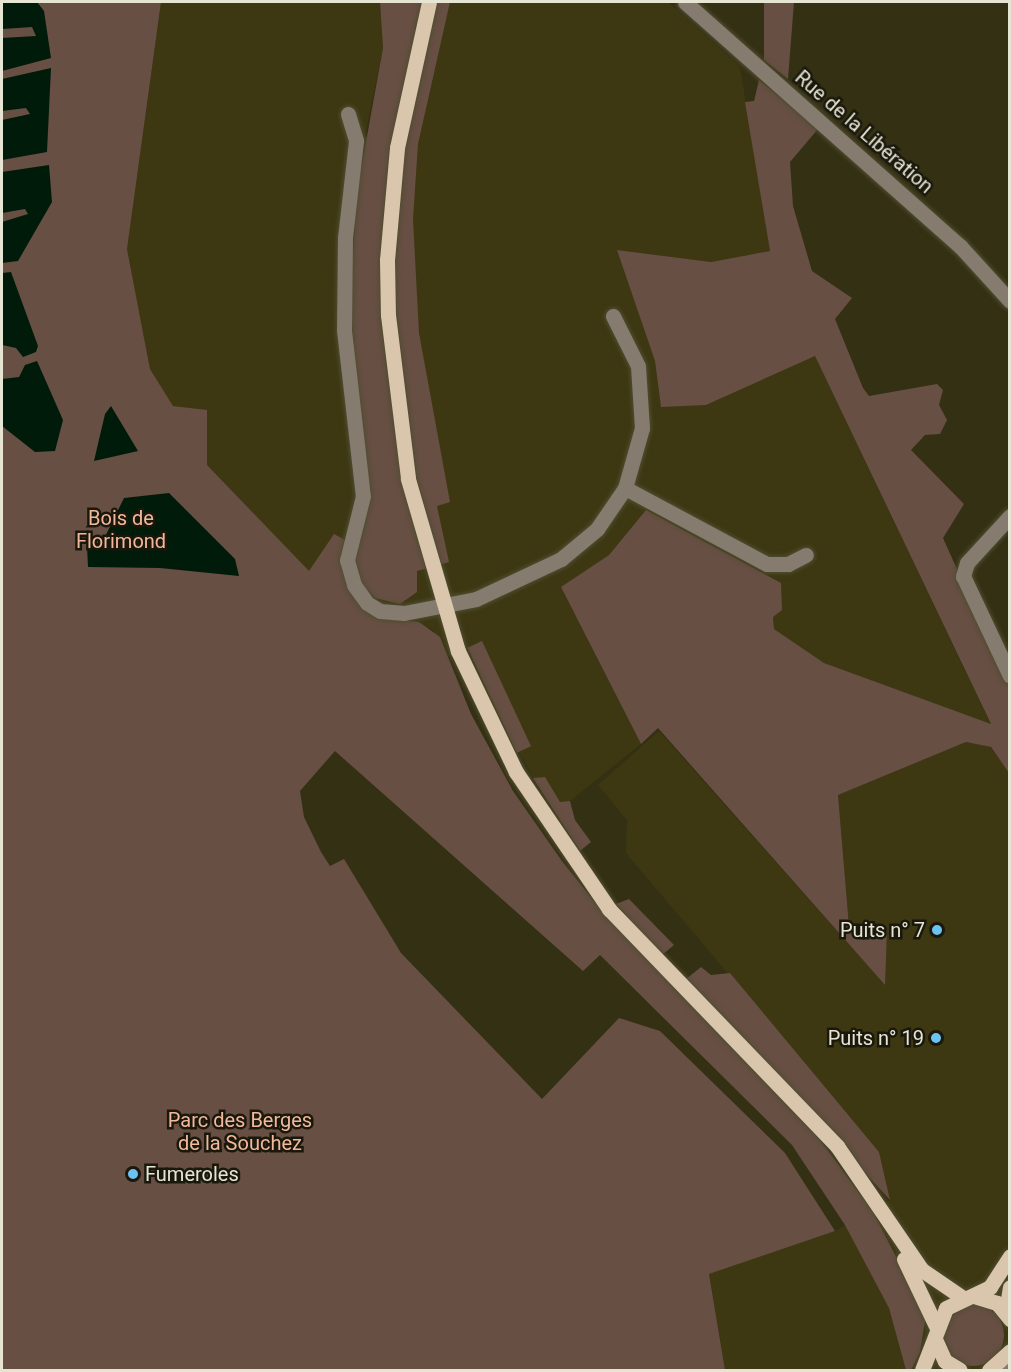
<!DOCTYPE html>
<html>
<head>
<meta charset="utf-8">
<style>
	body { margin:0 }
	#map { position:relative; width:1011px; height:1372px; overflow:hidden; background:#343013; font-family:Roboto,sans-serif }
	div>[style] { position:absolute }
	.built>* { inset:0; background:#3d3812 }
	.green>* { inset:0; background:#674f43; transform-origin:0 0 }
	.round { border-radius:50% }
	.water>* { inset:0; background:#001b0a }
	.roads { filter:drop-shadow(0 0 2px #504d32) drop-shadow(0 0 2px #504d32) }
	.minor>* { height:15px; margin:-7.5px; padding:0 7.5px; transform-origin:7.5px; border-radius:7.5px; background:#857b6e }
	.major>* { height:15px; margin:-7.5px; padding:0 7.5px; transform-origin:7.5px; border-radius:7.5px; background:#dac6ac }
	.dots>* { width:16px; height:16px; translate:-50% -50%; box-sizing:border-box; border:3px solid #1a180c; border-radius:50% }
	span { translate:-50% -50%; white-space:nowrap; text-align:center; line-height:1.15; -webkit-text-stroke:5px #1a180c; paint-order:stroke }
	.street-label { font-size:20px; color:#e6e4d3 }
	.park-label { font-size:20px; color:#f3b89a }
	.poi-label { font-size:20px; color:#e6e4d3 }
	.right { translate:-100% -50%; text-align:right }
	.left { translate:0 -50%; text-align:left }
	.frame { position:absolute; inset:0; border:3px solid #e6e4d3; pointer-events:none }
</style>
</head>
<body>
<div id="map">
	<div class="built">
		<i style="clip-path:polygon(161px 2px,380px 2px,383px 48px,365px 136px,417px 144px,450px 2px,668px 2px,740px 67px,770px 251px,711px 262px,618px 250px,655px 361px,661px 406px,706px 405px,815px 356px,991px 725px,824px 663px,774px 629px,773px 617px,646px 510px,609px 555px,561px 587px,641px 744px,570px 801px,549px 804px,494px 708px,468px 649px,448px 656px,432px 629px,380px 618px,309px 572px,207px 465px,206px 410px,173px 406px,150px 369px,127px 249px)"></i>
		<i style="clip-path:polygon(659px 731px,884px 984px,887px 930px,849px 926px,838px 795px,966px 742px,990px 747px,1010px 773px,1009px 1370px,725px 1370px,709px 1274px,835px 1231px,890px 1200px,879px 1152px,626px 853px,627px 820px,598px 785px)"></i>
	</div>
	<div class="green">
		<i style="clip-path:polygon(2px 2px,161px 2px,127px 249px,150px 369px,173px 406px,207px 410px,207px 465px,309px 571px,334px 534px,345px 540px,343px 551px,380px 618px,419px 622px,440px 637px,471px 714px,513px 791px,562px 861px,605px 915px,820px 1140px,872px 1210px,926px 1315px,920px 1352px,911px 1370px,906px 1370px,889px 1308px,845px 1225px,792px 1145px,600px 955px,583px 971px,335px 751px,300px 791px,304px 817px,321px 852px,330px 866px,344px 859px,401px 953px,542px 1099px,619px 1018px,660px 1031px,785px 1153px,835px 1231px,709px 1274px,725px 1370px,2px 1370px)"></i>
		<i style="clip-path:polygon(380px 2px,450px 2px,418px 144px,413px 219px,419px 333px,450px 502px,437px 506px,449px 562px,417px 571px,417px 592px,400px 604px,375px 598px,362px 585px,355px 560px,371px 494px,358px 405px,350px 291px,358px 186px,383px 48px)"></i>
		<i style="clip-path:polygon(764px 2px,794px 2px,788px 79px,764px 60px)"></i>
		<i style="clip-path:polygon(759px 80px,818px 129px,790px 162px,793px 206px,812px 271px,852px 298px,835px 319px,863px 388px,869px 396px,937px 384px,943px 390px,939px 405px,947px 420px,940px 434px,925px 435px,911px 450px,964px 504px,943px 538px,1009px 685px,1009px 773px,991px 747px,966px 742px,838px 795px,849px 926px,887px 930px,885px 985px,658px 728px,641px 744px,561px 587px,609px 555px,646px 510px,781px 583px,782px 610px,773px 617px,774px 629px,824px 663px,991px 724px,815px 356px,706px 405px,661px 407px,655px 361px,617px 250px,711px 262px,770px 251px,745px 102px,754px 101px)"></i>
		<i style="left:482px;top:641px;width:116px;height:16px;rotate:65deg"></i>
		<i style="clip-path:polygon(545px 777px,560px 802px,570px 801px,575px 820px,591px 842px,580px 851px,533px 778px)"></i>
		<i style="clip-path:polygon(629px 899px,674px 945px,662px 955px,616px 904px)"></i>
		<i style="clip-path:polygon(701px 967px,711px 975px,730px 973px,879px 1152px,890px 1200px,686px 979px)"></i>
		<i class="round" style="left:942px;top:1304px;width:62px;height:62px"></i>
	</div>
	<div class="water">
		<i style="clip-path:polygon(2px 2px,37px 2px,44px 11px,51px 58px,2px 71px,2px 38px,36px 36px,32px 27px,2px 29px)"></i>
		<i style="clip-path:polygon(51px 68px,47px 152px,2px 160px,2px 120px,30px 114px,26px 108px,2px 111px,2px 79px)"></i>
		<i style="clip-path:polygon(49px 165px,52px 202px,18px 261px,2px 263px,2px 222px,28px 214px,25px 209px,2px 213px,2px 172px)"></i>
		<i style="clip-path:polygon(11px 272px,38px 346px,36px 352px,23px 357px,16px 348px,2px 345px,2px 273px)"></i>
		<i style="clip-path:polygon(37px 361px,63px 420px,55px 451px,35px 452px,2px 426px,2px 379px,19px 377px,25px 365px)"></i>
		<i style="clip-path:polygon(111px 406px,138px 451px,94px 461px,105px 414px)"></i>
		<i style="clip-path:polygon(169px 493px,235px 559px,239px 576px,160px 568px,88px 567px,87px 546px,103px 541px,124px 498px)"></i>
	</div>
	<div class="roads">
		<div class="minor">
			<i style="left:685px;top:2px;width:368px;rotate:41.6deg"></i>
			<i style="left:960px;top:246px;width:74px;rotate:47.7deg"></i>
			<i style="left:348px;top:114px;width:28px;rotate:73deg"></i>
			<i style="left:356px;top:141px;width:98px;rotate:96.5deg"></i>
			<i style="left:345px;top:238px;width:92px;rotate:90.6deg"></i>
			<i style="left:344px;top:330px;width:167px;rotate:83.5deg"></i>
			<i style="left:363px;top:496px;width:66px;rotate:104deg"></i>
			<i style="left:347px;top:560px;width:26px;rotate:74deg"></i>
			<i style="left:354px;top:585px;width:22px;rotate:54deg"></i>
			<i style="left:367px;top:603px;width:15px;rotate:32deg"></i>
			<i style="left:380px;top:611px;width:24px;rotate:5deg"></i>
			<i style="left:404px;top:613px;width:73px;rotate:-11deg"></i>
			<i style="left:476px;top:599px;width:94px;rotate:-25.2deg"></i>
			<i style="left:561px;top:559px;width:47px;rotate:-39.8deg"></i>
			<i style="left:597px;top:529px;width:50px;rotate:-55.7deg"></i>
			<i style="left:625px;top:488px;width:62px;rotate:-74.2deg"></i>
			<i style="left:642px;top:428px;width:62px;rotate:-93.7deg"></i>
			<i style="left:638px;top:366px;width:56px;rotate:-116.6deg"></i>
			<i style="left:625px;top:488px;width:161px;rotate:28.2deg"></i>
			<i style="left:767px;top:564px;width:21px"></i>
			<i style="left:788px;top:564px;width:20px;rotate:-27deg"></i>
			<i style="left:1010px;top:516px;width:64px;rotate:132.5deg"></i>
			<i style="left:967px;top:563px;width:14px;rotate:107deg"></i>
			<i style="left:963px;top:576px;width:110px;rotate:64.8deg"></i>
			<i style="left:996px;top:1367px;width:14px;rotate:-4deg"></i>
		</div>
		<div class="major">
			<i style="left:429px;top:2px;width:149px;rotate:102.4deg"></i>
			<i style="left:397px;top:148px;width:112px;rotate:95.1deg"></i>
			<i style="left:387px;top:260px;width:55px;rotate:89deg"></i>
			<i style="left:388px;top:315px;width:165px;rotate:83deg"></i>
			<i style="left:408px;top:479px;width:179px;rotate:73.8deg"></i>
			<i style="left:458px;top:651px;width:134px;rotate:64.4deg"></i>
			<i style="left:516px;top:772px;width:166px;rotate:55.8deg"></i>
			<i style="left:609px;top:909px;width:329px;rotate:46.1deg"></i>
			<i style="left:837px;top:1146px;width:150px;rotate:55.6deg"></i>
			<i style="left:922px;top:1270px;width:50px;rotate:34.3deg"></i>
			<i style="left:904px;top:1259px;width:74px;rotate:64.5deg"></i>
			<i style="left:974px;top:1296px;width:24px;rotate:17deg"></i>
			<i style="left:997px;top:1303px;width:21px;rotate:51deg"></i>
			<i style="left:1006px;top:1312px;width:25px;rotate:-81deg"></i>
			<i style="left:935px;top:1339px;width:24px;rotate:66deg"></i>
			<i style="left:945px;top:1361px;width:17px;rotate:31deg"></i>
			<i style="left:922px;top:1370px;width:66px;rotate:-68.8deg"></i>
			<i style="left:946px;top:1308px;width:49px;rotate:-25.5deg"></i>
			<i style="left:990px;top:1287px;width:37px;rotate:-57deg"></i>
			<i style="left:989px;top:1370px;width:28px;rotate:-42deg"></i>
		</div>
	</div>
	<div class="dots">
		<i style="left:937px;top:930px;background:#6cc3f2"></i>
		<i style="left:936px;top:1038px;background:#6cc3f2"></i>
		<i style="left:133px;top:1174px;background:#6cc3f2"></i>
	</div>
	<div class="street-label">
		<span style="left:864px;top:132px;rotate:41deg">Rue de la Libération</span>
	</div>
	<div class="park-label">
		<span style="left:121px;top:530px">Bois de<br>Florimond</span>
		<span style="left:240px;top:1132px">Parc des Berges<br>de la Souchez</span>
	</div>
	<div class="poi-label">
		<span class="right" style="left:925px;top:930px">Puits n° 7</span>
		<span class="right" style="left:924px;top:1038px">Puits n° 19</span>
		<span class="left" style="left:145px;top:1174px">Fumeroles</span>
	</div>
	<div class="frame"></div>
</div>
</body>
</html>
